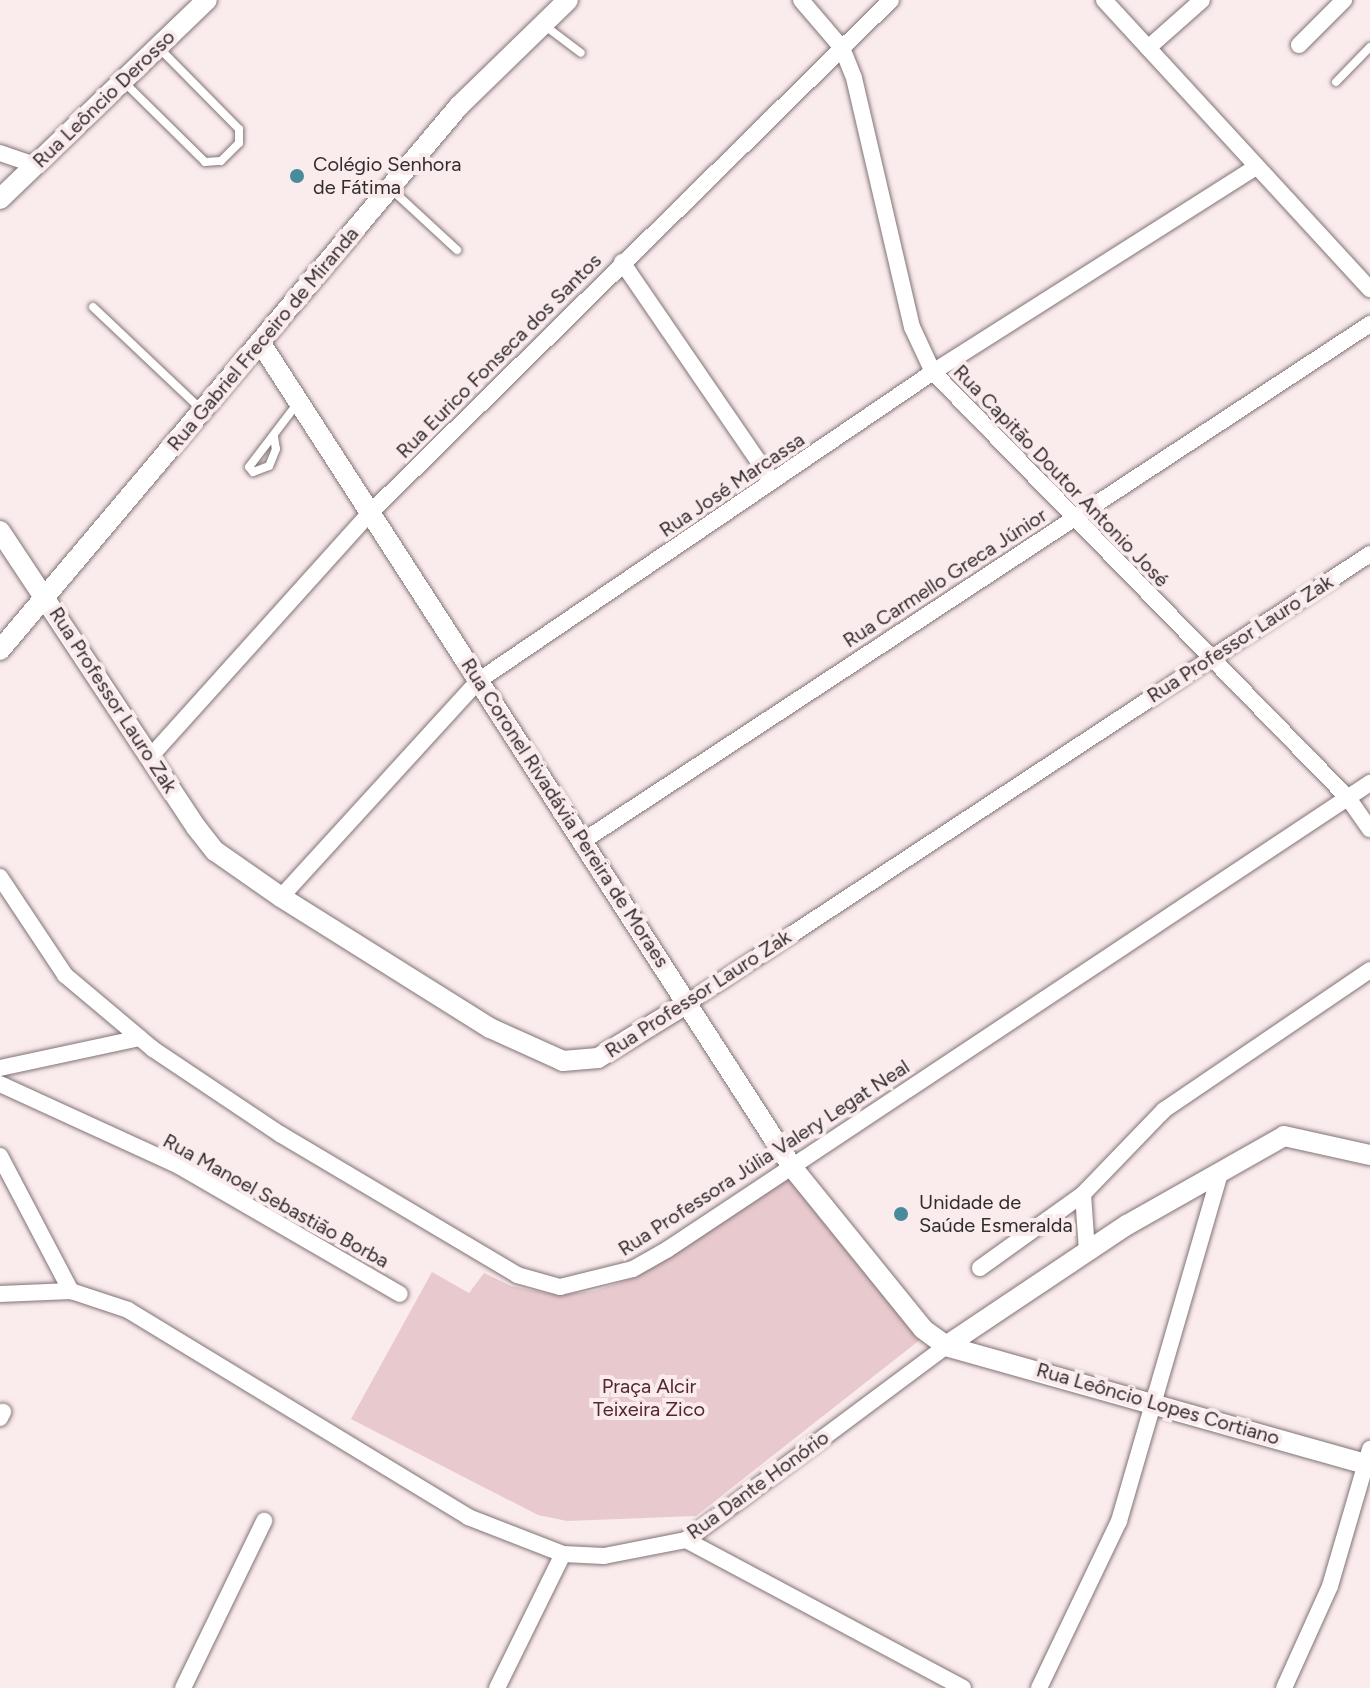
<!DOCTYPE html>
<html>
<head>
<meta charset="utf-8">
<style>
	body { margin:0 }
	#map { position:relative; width:1370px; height:1688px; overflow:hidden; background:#faebed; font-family:Figtree,sans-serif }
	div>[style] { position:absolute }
	.green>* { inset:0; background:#e8cace }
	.roads { filter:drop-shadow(0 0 2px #817475) drop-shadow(0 0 2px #817475) }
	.service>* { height:8px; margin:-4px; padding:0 4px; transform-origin:4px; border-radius:4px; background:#fff }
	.minor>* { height:16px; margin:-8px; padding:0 8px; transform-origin:8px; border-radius:8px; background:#fff }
	.tertiary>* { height:20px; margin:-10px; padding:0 10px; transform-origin:10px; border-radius:10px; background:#fff }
	.dots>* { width:22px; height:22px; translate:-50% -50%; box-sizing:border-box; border:4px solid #faebed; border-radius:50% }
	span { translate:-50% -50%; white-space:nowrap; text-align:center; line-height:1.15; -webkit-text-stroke:8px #faebed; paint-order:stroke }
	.street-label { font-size:20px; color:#322c2d }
	.poi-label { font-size:20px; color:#322c2d }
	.left { translate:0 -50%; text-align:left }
	.park-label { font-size:20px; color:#552630 }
</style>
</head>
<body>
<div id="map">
	<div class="green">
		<i style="clip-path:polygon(788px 1178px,921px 1339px,696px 1516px,567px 1521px,538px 1515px,351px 1419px,432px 1272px,469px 1293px,484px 1273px,511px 1286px,557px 1295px,594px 1291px,634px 1278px)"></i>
	</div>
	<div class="roads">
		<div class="service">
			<i style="left:544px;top:25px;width:46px;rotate:37.1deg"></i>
			<i style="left:123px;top:81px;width:115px;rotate:44.6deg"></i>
			<i style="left:205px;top:162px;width:16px;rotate:-4deg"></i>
			<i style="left:221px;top:161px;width:25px;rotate:-45deg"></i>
			<i style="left:239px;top:143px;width:14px;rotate:-90deg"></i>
			<i style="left:239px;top:129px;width:115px;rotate:-134.6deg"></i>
			<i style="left:1336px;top:82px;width:49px;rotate:-45.8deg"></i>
			<i style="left:391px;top:189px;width:90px;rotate:42.7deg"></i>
			<i style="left:93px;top:307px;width:150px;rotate:43.4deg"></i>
			<i style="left:274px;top:437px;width:12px;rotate:81deg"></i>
			<i style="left:276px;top:449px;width:18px;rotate:112deg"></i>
			<i style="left:269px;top:466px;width:17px;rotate:159deg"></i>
			<i style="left:253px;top:472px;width:6px;rotate:-129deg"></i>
			<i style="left:249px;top:467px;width:79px;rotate:-52.7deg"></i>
		</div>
		<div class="minor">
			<i style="left:801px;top:0;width:63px;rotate:49.5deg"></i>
			<i style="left:842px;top:48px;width:32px;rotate:68deg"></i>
			<i style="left:854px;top:78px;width:256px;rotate:76.9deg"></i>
			<i style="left:912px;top:327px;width:50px;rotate:65deg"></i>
			<i style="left:933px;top:372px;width:595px;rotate:45.75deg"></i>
			<i style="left:1348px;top:798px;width:38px;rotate:55deg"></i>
			<i style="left:1104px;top:0;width:393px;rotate:47.4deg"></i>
			<i style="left:1299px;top:45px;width:64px;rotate:-45deg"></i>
			<i style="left:1148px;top:48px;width:72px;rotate:-41.6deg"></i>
			<i style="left:0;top:153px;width:37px;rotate:19deg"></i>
			<i style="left:622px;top:262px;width:265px;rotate:55.6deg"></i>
			<i style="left:151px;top:756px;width:324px;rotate:-48deg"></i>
			<i style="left:368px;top:515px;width:734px;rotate:-44.56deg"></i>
			<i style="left:583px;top:841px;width:942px;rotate:-33.3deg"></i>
			<i style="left:0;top:877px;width:118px;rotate:56.4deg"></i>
			<i style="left:65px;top:975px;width:115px;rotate:40.1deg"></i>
			<i style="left:153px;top:1049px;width:153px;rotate:33.8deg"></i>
			<i style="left:280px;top:1134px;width:276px;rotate:30.7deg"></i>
			<i style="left:517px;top:1275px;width:45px;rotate:15.6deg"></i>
			<i style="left:560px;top:1287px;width:75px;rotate:-13.9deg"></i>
			<i style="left:633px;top:1269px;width:40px;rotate:-29.7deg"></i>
			<i style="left:668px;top:1249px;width:843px;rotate:-33.58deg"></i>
			<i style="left:281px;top:897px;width:292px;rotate:-47.6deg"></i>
			<i style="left:478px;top:681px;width:550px;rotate:-34.18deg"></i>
			<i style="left:933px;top:372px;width:383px;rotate:-32.4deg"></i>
			<i style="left:689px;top:1002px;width:815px;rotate:-33.34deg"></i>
			<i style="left:0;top:1068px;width:143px;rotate:-12.1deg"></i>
			<i style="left:0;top:1084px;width:197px;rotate:24.6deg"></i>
			<i style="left:179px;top:1166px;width:255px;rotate:30.1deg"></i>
			<i style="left:0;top:1156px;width:153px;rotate:62.3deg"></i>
			<i style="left:1083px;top:1194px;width:57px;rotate:86deg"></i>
			<i style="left:980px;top:1268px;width:127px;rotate:-35.7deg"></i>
			<i style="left:1083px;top:1194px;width:117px;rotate:-46deg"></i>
			<i style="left:1164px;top:1110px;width:249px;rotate:-34.2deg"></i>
			<i style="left:0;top:1294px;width:71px;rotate:-2.4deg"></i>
			<i style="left:71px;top:1291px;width:60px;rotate:18.4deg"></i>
			<i style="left:128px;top:1310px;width:398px;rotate:31.3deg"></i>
			<i style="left:468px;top:1517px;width:102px;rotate:21.3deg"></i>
			<i style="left:563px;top:1554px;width:41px;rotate:2.8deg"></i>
			<i style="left:604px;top:1556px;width:84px;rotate:-11deg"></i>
			<i style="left:686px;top:1540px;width:324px;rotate:-36.7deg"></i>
			<i style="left:0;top:1418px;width:7px;rotate:-63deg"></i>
			<i style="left:686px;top:1540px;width:314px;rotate:28.1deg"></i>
			<i style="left:183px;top:1688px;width:186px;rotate:-64.1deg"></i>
			<i style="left:497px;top:1688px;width:149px;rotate:-63.8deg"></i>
			<i style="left:1039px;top:1688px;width:185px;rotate:-64.4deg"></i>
			<i style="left:1119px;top:1521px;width:358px;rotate:-73.8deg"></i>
			<i style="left:1284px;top:1688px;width:112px;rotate:-65.7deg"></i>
			<i style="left:1330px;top:1586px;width:143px;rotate:-73.7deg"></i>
		</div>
		<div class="tertiary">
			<i style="left:0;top:199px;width:287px;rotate:-43.9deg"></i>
			<i style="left:260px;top:342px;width:982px;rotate:57.18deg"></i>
			<i style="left:792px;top:1167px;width:208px;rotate:51deg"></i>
			<i style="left:923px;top:1329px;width:29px;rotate:36deg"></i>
			<i style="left:946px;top:1346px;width:440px;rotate:15.7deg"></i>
			<i style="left:0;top:531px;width:355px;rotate:56.5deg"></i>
			<i style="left:196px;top:827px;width:31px;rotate:52deg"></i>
			<i style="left:215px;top:851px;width:80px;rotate:34.9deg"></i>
			<i style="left:281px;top:897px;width:247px;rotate:32.1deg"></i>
			<i style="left:490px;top:1028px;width:80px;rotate:24.3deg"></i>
			<i style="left:563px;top:1061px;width:35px;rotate:-5deg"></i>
			<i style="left:598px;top:1058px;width:107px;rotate:-31.6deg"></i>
			<i style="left:0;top:650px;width:712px;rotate:-49.84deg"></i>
			<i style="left:459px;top:106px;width:152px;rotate:-44.2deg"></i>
			<i style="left:946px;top:1346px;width:218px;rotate:-33.8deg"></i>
			<i style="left:1127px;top:1225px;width:180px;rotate:-29.5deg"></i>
			<i style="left:1284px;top:1136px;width:88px;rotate:12.5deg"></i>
		</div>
	</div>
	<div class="dots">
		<i style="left:297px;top:176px;background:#498b9c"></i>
		<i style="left:901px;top:1214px;background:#498b9c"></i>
	</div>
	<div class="street-label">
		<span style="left:104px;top:99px;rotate:-44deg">Rua Leôncio Derosso</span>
		<span style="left:263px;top:339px;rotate:-50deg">Rua Gabriel Freceiro de Miranda</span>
		<span style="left:499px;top:356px;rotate:-45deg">Rua Eurico Fonseca dos Santos</span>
		<span style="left:1061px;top:476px;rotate:46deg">Rua Capitão Doutor Antonio José</span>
		<span style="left:732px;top:485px;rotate:-34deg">Rua José Marcassa</span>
		<span style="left:945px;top:578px;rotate:-33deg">Rua Carmello Greca Júnior</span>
		<span style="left:1240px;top:639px;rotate:-33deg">Rua Professor Lauro Zak</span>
		<span style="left:113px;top:700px;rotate:57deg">Rua Professor Lauro Zak</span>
		<span style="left:565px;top:813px;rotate:57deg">Rua Coronel Rivadávia Pereira de Moraes</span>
		<span style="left:698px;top:994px;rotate:-33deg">Rua Professor Lauro Zak</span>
		<span style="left:764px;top:1158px;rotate:-33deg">Rua Professora Júlia Valery Legat Neal</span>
		<span style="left:276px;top:1201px;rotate:29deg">Rua Manoel Sebastião Borba</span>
		<span style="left:1158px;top:1404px;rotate:16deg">Rua Leôncio Lopes Cortiano</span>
		<span style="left:758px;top:1485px;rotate:-36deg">Rua Dante Honório</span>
	</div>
	<div class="poi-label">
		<span class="left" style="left:313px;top:176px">Colégio Senhora<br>de Fátima</span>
		<span class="left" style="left:919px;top:1214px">Unidade de<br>Saúde Esmeralda</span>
	</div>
	<div class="park-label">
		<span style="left:649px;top:1398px">Praça Alcir<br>Teixeira Zico</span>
	</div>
</div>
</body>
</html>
